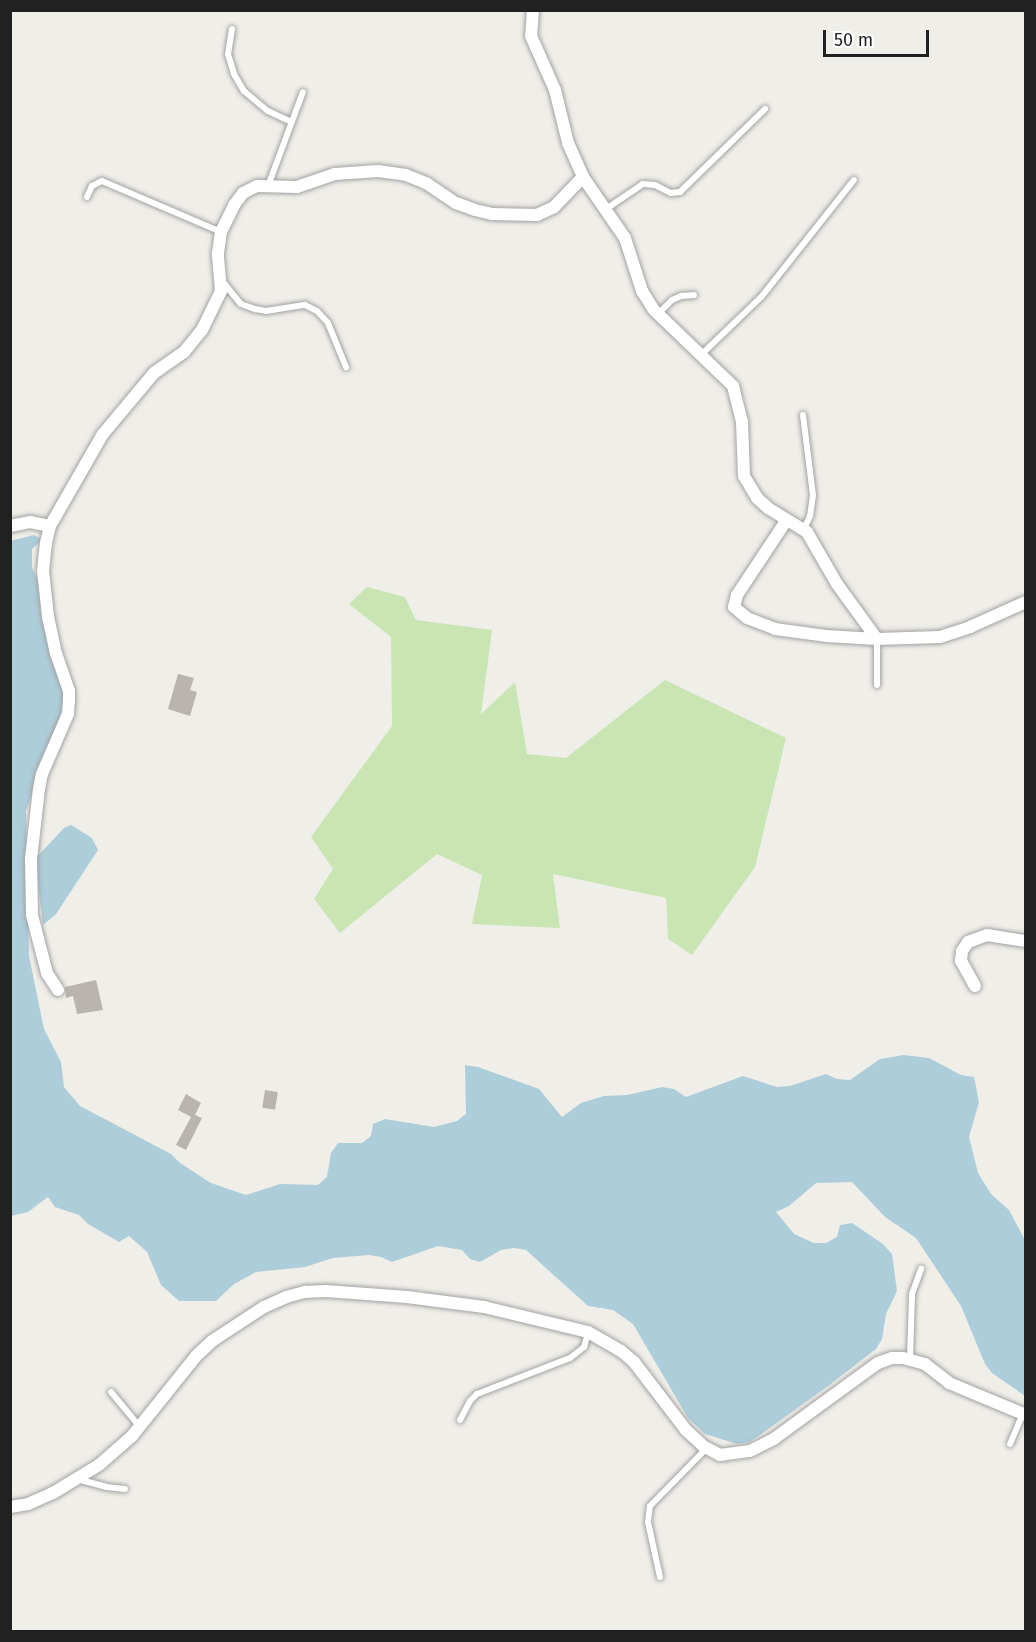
<!DOCTYPE html>
<html>
<head>
<meta charset="utf-8">
<style>
	body { margin:0 }
	#map { position:relative; width:1036px; height:1642px; overflow:hidden; background:#f0eee9; font-family:"Fira Sans",sans-serif }
	div>[style] { position:absolute }
	.grass>* { inset:0; background:#c9e5b4 }
	.water>* { inset:0; background:#adcdda }
	.building>* { inset:0; background:#bab4ae; transform-origin:0 0 }
	.roads { filter:drop-shadow(0 0 2px #a2a2a2) drop-shadow(0 0 2px #a2a2a2) }
	.lane>* { height:6px; margin:-3px; padding:0 3px; transform-origin:3px; border-radius:3px; background:#fff }
	.street>* { height:12px; margin:-6px; padding:0 6px; transform-origin:6px; border-radius:6px; background:#fff }
	span { translate:-50% -50%; white-space:nowrap; text-align:center; line-height:1.15; -webkit-text-stroke:5px #fff; paint-order:stroke }
	.frame { position:absolute; inset:0; border:12px solid #212121; pointer-events:none }
	.scale { position:absolute; left:823px; top:30px; width:106px; height:27px; box-sizing:border-box; border:3px solid #212121; border-top:0; padding-left:8px; font-size:18px; line-height:21px; white-space:nowrap; color:#212121; -webkit-text-stroke:4px #fff; paint-order:stroke }
</style>
</head>
<body>
<div id="map">
	<div class="grass">
		<i style="clip-path:polygon(367px 587px,405px 597px,416px 620px,492px 630px,481px 714px,515px 682px,527px 754px,566px 758px,665px 680px,786px 738px,755px 867px,692px 955px,668px 939px,666px 898px,553px 874px,560px 928px,472px 924px,482px 875px,437px 854px,340px 933px,314px 899px,333px 869px,311px 837px,392px 726px,391px 637px,349px 604px)"></i>
	</div>
	<div class="water">
		<i style="clip-path:polygon(34px 535px,42px 540px,32px 549px,32px 567px,41px 588px,41px 617px,45px 630px,63px 679px,64px 704px,26px 811px,29px 956px,44px 1029px,61px 1062px,64px 1087px,80px 1106px,171px 1154px,180px 1163px,211px 1183px,246px 1195px,280px 1184px,318px 1185px,327px 1177px,331px 1153px,338px 1143px,362px 1143px,371px 1136px,373px 1124px,385px 1119px,434px 1127px,457px 1121px,466px 1114px,465px 1065px,478px 1067px,539px 1089px,562px 1117px,581px 1103px,604px 1096px,627px 1095px,662px 1087px,674px 1089px,686px 1097px,743px 1076px,777px 1087px,790px 1086px,826px 1074px,837px 1079px,850px 1080px,880px 1059px,904px 1055px,929px 1058px,961px 1075px,974px 1077px,979px 1102px,969px 1137px,978px 1173px,991px 1194px,1009px 1210px,1025px 1240px,1025px 1396px,992px 1373px,985px 1364px,961px 1306px,916px 1238px,885px 1217px,852px 1182px,816px 1183px,789px 1206px,776px 1212px,794px 1234px,814px 1243px,826px 1243px,837px 1237px,840px 1225px,852px 1223px,883px 1244px,892px 1254px,897px 1291px,886px 1314px,882px 1339px,876px 1349px,828px 1386px,760px 1435px,749px 1442px,737px 1444px,705px 1434px,688px 1418px,633px 1324px,613px 1310px,588px 1306px,526px 1250px,514px 1248px,501px 1250px,480px 1262px,470px 1259px,462px 1250px,438px 1246px,392px 1262px,381px 1257px,369px 1255px,333px 1258px,305px 1267px,256px 1272px,234px 1284px,216px 1301px,179px 1301px,161px 1285px,147px 1252px,129px 1236px,119px 1242px,88px 1224px,79px 1215px,55px 1207px,48px 1197px,28px 1212px,11px 1216px,10px 541px)"></i>
		<i style="clip-path:polygon(71px 825px,92px 838px,98px 850px,56px 914px,43px 925px,35px 859px,64px 828px)"></i>
	</div>
	<div class="building">
		<i style="clip-path:polygon(178px 674px,194px 678px,190px 690px,197px 692px,190px 716px,168px 709px)"></i>
		<i style="clip-path:polygon(96px 980px,103px 1010px,77px 1014px,73px 996px,66px 998px,65px 987px)"></i>
		<i style="left:265px;top:1090px;width:13px;height:18px;rotate:9deg"></i>
		<i style="clip-path:polygon(186px 1094px,201px 1103px,195px 1115px,202px 1118px,186px 1150px,176px 1145px,191px 1117px,178px 1110px)"></i>
	</div>
	<div class="roads">
		<div class="lane">
			<i style="left:232px;top:29px;width:25px;rotate:99deg"></i>
			<i style="left:228px;top:54px;width:21px;rotate:73deg"></i>
			<i style="left:234px;top:74px;width:20px;rotate:60deg"></i>
			<i style="left:244px;top:91px;width:31px;rotate:40deg"></i>
			<i style="left:268px;top:111px;width:26px;rotate:25deg"></i>
			<i style="left:268px;top:186px;width:100px;rotate:-69.6deg"></i>
			<i style="left:87px;top:197px;width:12px;rotate:-66deg"></i>
			<i style="left:92px;top:186px;width:11px;rotate:-27deg"></i>
			<i style="left:102px;top:181px;width:129px;rotate:23.2deg"></i>
			<i style="left:606px;top:209px;width:45px;rotate:-34deg"></i>
			<i style="left:643px;top:184px;width:12px;rotate:5deg"></i>
			<i style="left:655px;top:185px;width:18px;rotate:27deg"></i>
			<i style="left:671px;top:193px;width:9px;rotate:-6deg"></i>
			<i style="left:680px;top:192px;width:119px;rotate:-44.3deg"></i>
			<i style="left:223px;top:282px;width:28px;rotate:51deg"></i>
			<i style="left:241px;top:304px;width:15px;rotate:20deg"></i>
			<i style="left:255px;top:309px;width:11px;rotate:10deg"></i>
			<i style="left:266px;top:311px;width:39px;rotate:-9deg"></i>
			<i style="left:305px;top:305px;width:13px;rotate:27deg"></i>
			<i style="left:317px;top:311px;width:16px;rotate:47deg"></i>
			<i style="left:328px;top:323px;width:48px;rotate:67.8deg"></i>
			<i style="left:658px;top:314px;width:20px;rotate:-45deg"></i>
			<i style="left:672px;top:300px;width:10px;rotate:-24deg"></i>
			<i style="left:681px;top:296px;width:13px;rotate:-4deg"></i>
			<i style="left:702px;top:354px;width:83px;rotate:-44deg"></i>
			<i style="left:762px;top:296px;width:148px;rotate:-51.6deg"></i>
			<i style="left:803px;top:415px;width:81px;rotate:82.9deg"></i>
			<i style="left:813px;top:495px;width:21px;rotate:98deg"></i>
			<i style="left:810px;top:516px;width:14px;rotate:115deg"></i>
			<i style="left:877px;top:639px;width:46px;rotate:90deg"></i>
			<i style="left:910px;top:1359px;width:65px;rotate:-88.2deg"></i>
			<i style="left:912px;top:1294px;width:27px;rotate:-70deg"></i>
			<i style="left:111px;top:1392px;width:45px;rotate:50.4deg"></i>
			<i style="left:460px;top:1420px;width:21px;rotate:-62deg"></i>
			<i style="left:470px;top:1401px;width:10px;rotate:-45deg"></i>
			<i style="left:477px;top:1394px;width:100px;rotate:-21.2deg"></i>
			<i style="left:570px;top:1358px;width:18px;rotate:-38deg"></i>
			<i style="left:584px;top:1347px;width:15px;rotate:-74deg"></i>
			<i style="left:1010px;top:1444px;width:33px;rotate:-67deg"></i>
			<i style="left:77px;top:1479px;width:30px;rotate:15deg"></i>
			<i style="left:106px;top:1487px;width:19px;rotate:6deg"></i>
			<i style="left:660px;top:1577px;width:56px;rotate:-102.3deg"></i>
			<i style="left:648px;top:1522px;width:16px;rotate:-83deg"></i>
			<i style="left:650px;top:1506px;width:81px;rotate:-45.5deg"></i>
		</div>
		<div class="street">
			<i style="left:533px;top:10px;width:26px;rotate:94deg"></i>
			<i style="left:531px;top:36px;width:59px;rotate:66deg"></i>
			<i style="left:555px;top:90px;width:55px;rotate:76.2deg"></i>
			<i style="left:568px;top:143px;width:37px;rotate:66deg"></i>
			<i style="left:583px;top:177px;width:74px;rotate:55.5deg"></i>
			<i style="left:625px;top:238px;width:56px;rotate:72.2deg"></i>
			<i style="left:642px;top:291px;width:22px;rotate:58deg"></i>
			<i style="left:654px;top:310px;width:110px;rotate:43.9deg"></i>
			<i style="left:733px;top:386px;width:37px;rotate:76deg"></i>
			<i style="left:742px;top:422px;width:54px;rotate:87.9deg"></i>
			<i style="left:744px;top:476px;width:26px;rotate:59deg"></i>
			<i style="left:757px;top:498px;width:15px;rotate:42deg"></i>
			<i style="left:768px;top:508px;width:46px;rotate:31.6deg"></i>
			<i style="left:807px;top:532px;width:60px;rotate:60deg"></i>
			<i style="left:837px;top:584px;width:68px;rotate:54deg"></i>
			<i style="left:877px;top:639px;width:63px;rotate:-1.8deg"></i>
			<i style="left:940px;top:637px;width:32px;rotate:-18deg"></i>
			<i style="left:970px;top:627px;width:61px;rotate:-24.1deg"></i>
			<i style="left:786px;top:521px;width:89px;rotate:123.5deg"></i>
			<i style="left:737px;top:595px;width:12px;rotate:104deg"></i>
			<i style="left:734px;top:607px;width:17px;rotate:40deg"></i>
			<i style="left:747px;top:618px;width:30px;rotate:21deg"></i>
			<i style="left:775px;top:629px;width:51px;rotate:7.8deg"></i>
			<i style="left:826px;top:636px;width:51px;rotate:3.4deg"></i>
			<i style="left:10px;top:526px;width:20px;rotate:-11deg"></i>
			<i style="left:30px;top:522px;width:20px;rotate:11deg"></i>
			<i style="left:975px;top:986px;width:29px;rotate:-119deg"></i>
			<i style="left:961px;top:961px;width:10px;rotate:-84deg"></i>
			<i style="left:962px;top:951px;width:11px;rotate:-56deg"></i>
			<i style="left:968px;top:942px;width:20px;rotate:-20deg"></i>
			<i style="left:987px;top:935px;width:39px;rotate:9deg"></i>
			<i style="left:58px;top:990px;width:20px;rotate:-123deg"></i>
			<i style="left:47px;top:973px;width:60px;rotate:-104.5deg"></i>
			<i style="left:32px;top:915px;width:56px;rotate:-91deg"></i>
			<i style="left:31px;top:859px;width:70px;rotate:-83.5deg"></i>
			<i style="left:39px;top:789px;width:15px;rotate:-79deg"></i>
			<i style="left:42px;top:774px;width:65px;rotate:-66.6deg"></i>
			<i style="left:68px;top:714px;width:13px;rotate:-86deg"></i>
			<i style="left:69px;top:701px;width:10px;rotate:-90deg"></i>
			<i style="left:69px;top:691px;width:39px;rotate:-109deg"></i>
			<i style="left:56px;top:654px;width:39px;rotate:-102deg"></i>
			<i style="left:48px;top:616px;width:45px;rotate:-96.3deg"></i>
			<i style="left:43px;top:571px;width:28px;rotate:-84deg"></i>
			<i style="left:46px;top:543px;width:17px;rotate:-77deg"></i>
			<i style="left:50px;top:526px;width:106px;rotate:-60.1deg"></i>
			<i style="left:103px;top:434px;width:80px;rotate:-50.1deg"></i>
			<i style="left:154px;top:373px;width:37px;rotate:-35deg"></i>
			<i style="left:184px;top:352px;width:28px;rotate:-51deg"></i>
			<i style="left:202px;top:330px;width:43px;rotate:-64deg"></i>
			<i style="left:221px;top:291px;width:38px;rotate:-95deg"></i>
			<i style="left:218px;top:253px;width:21px;rotate:-82deg"></i>
			<i style="left:221px;top:232px;width:30px;rotate:-64deg"></i>
			<i style="left:234px;top:205px;width:15px;rotate:-53deg"></i>
			<i style="left:243px;top:193px;width:16px;rotate:-27deg"></i>
			<i style="left:257px;top:186px;width:40px;rotate:1.4deg"></i>
			<i style="left:297px;top:187px;width:40px;rotate:-18.9deg"></i>
			<i style="left:335px;top:174px;width:43px;rotate:-4deg"></i>
			<i style="left:378px;top:171px;width:28px;rotate:8deg"></i>
			<i style="left:406px;top:175px;width:22px;rotate:22deg"></i>
			<i style="left:426px;top:183px;width:36px;rotate:34deg"></i>
			<i style="left:456px;top:203px;width:20px;rotate:20deg"></i>
			<i style="left:475px;top:210px;width:17px;rotate:13deg"></i>
			<i style="left:492px;top:214px;width:45px;rotate:1.3deg"></i>
			<i style="left:537px;top:215px;width:19px;rotate:-25deg"></i>
			<i style="left:554px;top:207px;width:42px;rotate:-46deg"></i>
			<i style="left:10px;top:1507px;width:18px;rotate:-9deg"></i>
			<i style="left:28px;top:1504px;width:27px;rotate:-24deg"></i>
			<i style="left:53px;top:1493px;width:54px;rotate:-31.3deg"></i>
			<i style="left:99px;top:1465px;width:44px;rotate:-41.3deg"></i>
			<i style="left:132px;top:1436px;width:102px;rotate:-51.3deg"></i>
			<i style="left:196px;top:1356px;width:22px;rotate:-43deg"></i>
			<i style="left:212px;top:1341px;width:62px;rotate:-33.2deg"></i>
			<i style="left:264px;top:1307px;width:24px;rotate:-24deg"></i>
			<i style="left:286px;top:1297px;width:20px;rotate:-15deg"></i>
			<i style="left:305px;top:1292px;width:21px;rotate:-3deg"></i>
			<i style="left:326px;top:1291px;width:81px;rotate:4.2deg"></i>
			<i style="left:407px;top:1297px;width:78px;rotate:7.4deg"></i>
			<i style="left:484px;top:1307px;width:107px;rotate:13.5deg"></i>
			<i style="left:588px;top:1332px;width:38px;rotate:30deg"></i>
			<i style="left:621px;top:1351px;width:17px;rotate:40deg"></i>
			<i style="left:634px;top:1362px;width:86px;rotate:52.6deg"></i>
			<i style="left:686px;top:1430px;width:23px;rotate:43deg"></i>
			<i style="left:703px;top:1446px;width:19px;rotate:28deg"></i>
			<i style="left:720px;top:1455px;width:30px;rotate:-8deg"></i>
			<i style="left:750px;top:1451px;width:28px;rotate:-27deg"></i>
			<i style="left:775px;top:1438px;width:127px;rotate:-36.1deg"></i>
			<i style="left:878px;top:1363px;width:15px;rotate:-20deg"></i>
			<i style="left:892px;top:1358px;width:11px"></i>
			<i style="left:903px;top:1358px;width:23px;rotate:15deg"></i>
			<i style="left:925px;top:1364px;width:31px;rotate:38deg"></i>
			<i style="left:949px;top:1383px;width:83px;rotate:22.6deg"></i>
		</div>
	</div>
	<div class="frame"></div>
	<div class="scale">50 m</div>
</div>
</body>
</html>
